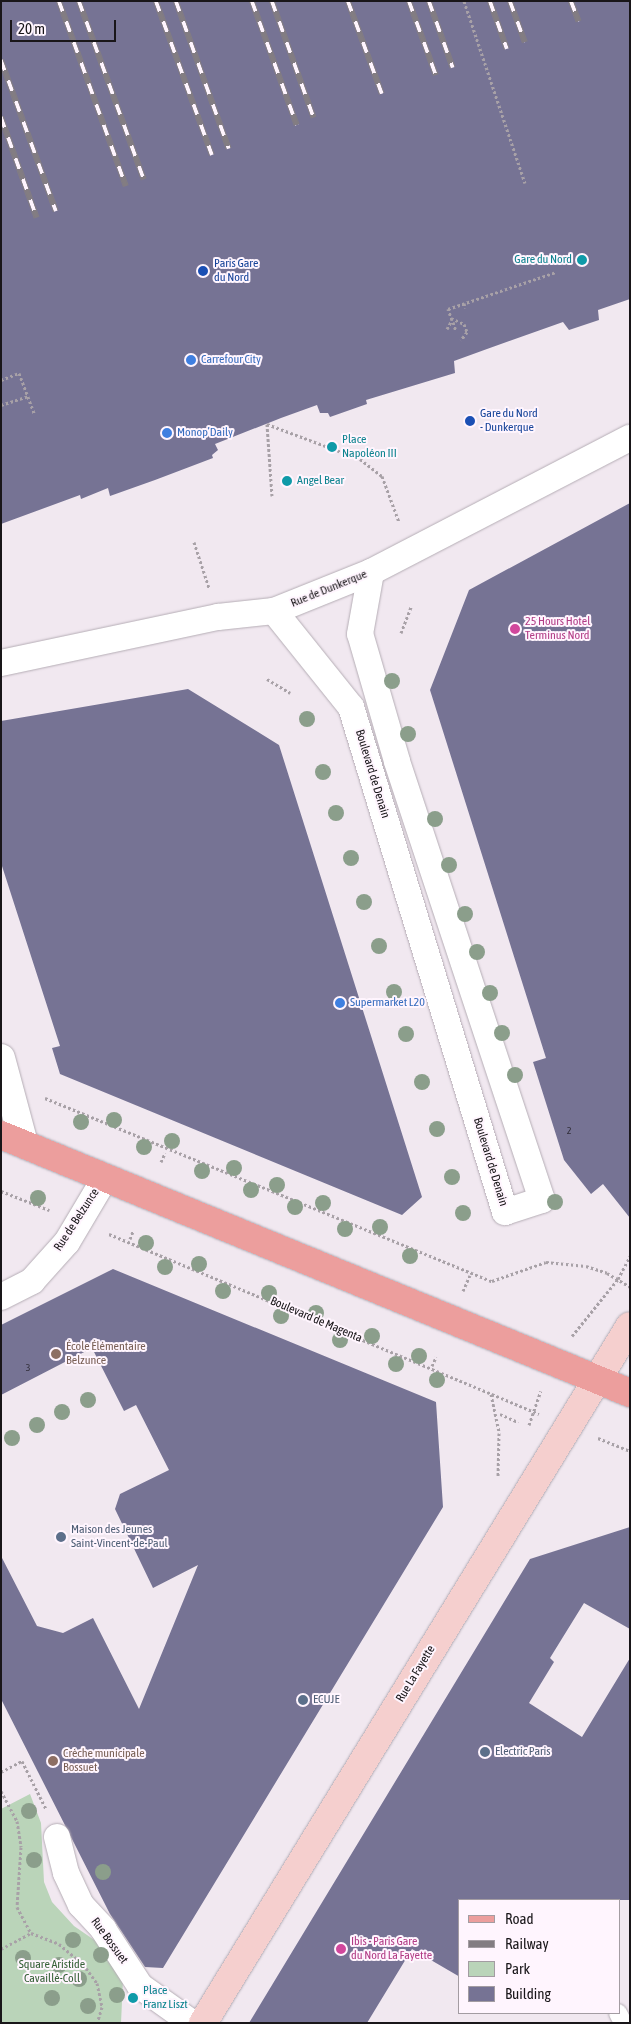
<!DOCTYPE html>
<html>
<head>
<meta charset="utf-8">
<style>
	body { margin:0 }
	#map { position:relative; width:631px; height:2024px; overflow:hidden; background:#f1e8f0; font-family:"Asap Condensed",sans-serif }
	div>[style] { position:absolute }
	.green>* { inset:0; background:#bad4b9 }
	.building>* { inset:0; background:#767394 }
	.path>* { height:3px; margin-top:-1.5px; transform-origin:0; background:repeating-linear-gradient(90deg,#a8a1a7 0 2.5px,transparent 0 5px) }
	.roads { filter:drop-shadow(0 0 1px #b5adb5) drop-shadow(0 0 1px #b5adb5) }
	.service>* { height:18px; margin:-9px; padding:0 9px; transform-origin:9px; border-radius:9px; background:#fff }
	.pedestrian>* { height:26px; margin:-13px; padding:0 13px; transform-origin:13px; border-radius:13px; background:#fff }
	.minor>* { height:28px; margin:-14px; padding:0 14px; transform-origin:14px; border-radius:14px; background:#fff }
	.secondary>* { height:28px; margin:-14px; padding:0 14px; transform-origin:14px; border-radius:14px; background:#f5cfce }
	.primary>* { height:28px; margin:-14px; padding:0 14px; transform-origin:14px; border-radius:14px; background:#ec9e9d }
	.rail>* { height:5.5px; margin-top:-2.75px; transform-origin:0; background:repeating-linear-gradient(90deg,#fff5fe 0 11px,#837d82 0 22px); box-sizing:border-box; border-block:1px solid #837d82 }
	.trees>* { width:16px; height:16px; margin:-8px; border-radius:50%; background:#8b9e8b }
	.dots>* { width:14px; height:14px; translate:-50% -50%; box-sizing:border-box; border:2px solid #fff5fe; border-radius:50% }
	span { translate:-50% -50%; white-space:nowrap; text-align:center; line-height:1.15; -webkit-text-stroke:4px #fff5fe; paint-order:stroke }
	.number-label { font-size:10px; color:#302d38 }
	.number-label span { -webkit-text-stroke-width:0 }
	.culture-label { font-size:12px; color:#0d838f }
	.right { translate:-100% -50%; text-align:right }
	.left { translate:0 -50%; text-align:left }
	.transit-label { font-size:12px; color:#164399 }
	.shop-label { font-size:12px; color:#366cbe }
	.street-label { font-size:12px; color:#191619 }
	.hotel-label { font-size:12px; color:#b23c85 }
	.education-label { font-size:12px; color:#785e54 }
	.service-label { font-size:12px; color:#4e5e75 }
	.park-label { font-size:12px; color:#376138 }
	.frame { position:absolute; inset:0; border:2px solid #191619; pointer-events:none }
	.legend { position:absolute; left:458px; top:1899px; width:162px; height:115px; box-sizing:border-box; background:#fff5fe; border:1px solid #a39ca2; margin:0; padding:6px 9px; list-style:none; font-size:15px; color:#191619 }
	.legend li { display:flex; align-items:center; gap:10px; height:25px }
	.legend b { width:25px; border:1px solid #a39ca2 }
	.scale { position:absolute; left:10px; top:20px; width:106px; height:22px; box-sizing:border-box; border:2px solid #191619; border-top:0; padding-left:6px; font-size:15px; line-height:18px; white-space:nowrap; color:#191619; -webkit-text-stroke:4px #fff5fe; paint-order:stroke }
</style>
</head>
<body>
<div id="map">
	<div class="green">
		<i style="clip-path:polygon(30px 1794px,41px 1823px,44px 1882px,52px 1902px,74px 1926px,103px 1946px,123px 1980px,121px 2023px,1px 2023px,1px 1809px)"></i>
	</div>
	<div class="building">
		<i style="clip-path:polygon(1px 1px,630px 1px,630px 299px,598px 310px,599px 320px,569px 330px,563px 322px,487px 349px,454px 361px,455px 373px,366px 400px,367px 404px,330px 417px,328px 413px,320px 413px,317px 405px,281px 418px,215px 444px,218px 450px,212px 455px,213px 458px,155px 480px,110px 496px,108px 488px,81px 499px,80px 495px,1px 524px)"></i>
		<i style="clip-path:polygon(630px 503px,630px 1218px,603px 1184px,591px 1194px,564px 1160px,533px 1062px,546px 1058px,430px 690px,469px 590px)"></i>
		<i style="clip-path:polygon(188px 689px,279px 745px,422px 1197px,402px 1215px,60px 1074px,52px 1048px,60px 1046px,1px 863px,1px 721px)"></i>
		<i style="clip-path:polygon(113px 1269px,436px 1402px,443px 1507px,163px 1968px,145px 1967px,110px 1914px,1px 1699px,1px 1556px,37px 1626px,63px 1633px,93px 1618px,139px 1709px,198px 1565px,153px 1588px,115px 1509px,120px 1494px,169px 1470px,136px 1405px,124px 1411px,92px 1348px,1px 1395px,1px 1325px)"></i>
		<i style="clip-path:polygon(630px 1527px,630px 1629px,584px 1603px,550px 1658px,554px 1662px,529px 1703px,582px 1737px,630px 1658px,630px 1900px,460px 1900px,460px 1977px,412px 1949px,367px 2023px,249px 2023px,530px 1559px)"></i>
	</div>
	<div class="path">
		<i style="left:464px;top:1px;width:192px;rotate:71.5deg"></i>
		<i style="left:464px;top:303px;width:5px;rotate:79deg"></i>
		<i style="left:451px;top:318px;width:14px;rotate:25deg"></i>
		<i style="left:464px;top:324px;width:9px;rotate:69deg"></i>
		<i style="left:467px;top:332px;width:10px;rotate:127deg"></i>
		<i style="left:453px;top:322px;width:9px;rotate:72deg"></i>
		<i style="left:447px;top:329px;width:10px;rotate:-61deg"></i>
		<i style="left:452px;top:320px;width:12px;rotate:-110deg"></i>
		<i style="left:448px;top:309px;width:114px;rotate:-18.9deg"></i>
		<i style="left:1px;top:380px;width:19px;rotate:-21deg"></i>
		<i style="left:19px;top:373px;width:43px;rotate:69.4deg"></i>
		<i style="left:1px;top:405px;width:28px;rotate:-18deg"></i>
		<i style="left:272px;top:496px;width:72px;rotate:-94deg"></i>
		<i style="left:267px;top:424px;width:99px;rotate:20.6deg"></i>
		<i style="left:360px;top:459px;width:28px;rotate:38deg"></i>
		<i style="left:382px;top:476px;width:49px;rotate:69.7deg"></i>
		<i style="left:194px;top:542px;width:48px;rotate:71.9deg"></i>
		<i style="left:401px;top:633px;width:28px;rotate:-69deg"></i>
		<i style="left:267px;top:679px;width:27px;rotate:31deg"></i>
		<i style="left:45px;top:1098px;width:483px;rotate:22.3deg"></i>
		<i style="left:492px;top:1281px;width:57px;rotate:-19.4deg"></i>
		<i style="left:546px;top:1262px;width:40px;rotate:5.7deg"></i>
		<i style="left:586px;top:1266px;width:22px;rotate:18deg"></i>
		<i style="left:607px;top:1273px;width:27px;rotate:31deg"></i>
		<i style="left:161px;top:1162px;width:10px;rotate:-66deg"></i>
		<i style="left:1px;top:1191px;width:52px;rotate:21.6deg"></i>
		<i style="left:109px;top:1234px;width:466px;rotate:22.7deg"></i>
		<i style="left:130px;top:1239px;width:9px;rotate:-69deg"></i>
		<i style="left:463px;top:1291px;width:17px;rotate:-66deg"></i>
		<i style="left:572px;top:1336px;width:73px;rotate:-51.1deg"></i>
		<i style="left:618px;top:1279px;width:26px;rotate:-62deg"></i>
		<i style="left:432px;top:1366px;width:10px;rotate:-66deg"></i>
		<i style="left:491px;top:1394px;width:40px;rotate:78deg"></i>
		<i style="left:499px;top:1433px;width:44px;rotate:91.3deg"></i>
		<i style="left:500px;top:1414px;width:20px;rotate:24deg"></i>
		<i style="left:529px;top:1425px;width:36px;rotate:-71deg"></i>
		<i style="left:598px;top:1438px;width:35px;rotate:22deg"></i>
		<i style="left:1px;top:1772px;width:24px;rotate:-28deg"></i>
		<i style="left:22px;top:1761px;width:54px;rotate:63.4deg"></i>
		<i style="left:1px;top:1791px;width:34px;rotate:62deg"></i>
		<i style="left:17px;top:1821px;width:26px;rotate:81deg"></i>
		<i style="left:21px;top:1847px;width:60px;rotate:93.8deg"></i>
		<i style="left:17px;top:1907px;width:30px;rotate:62deg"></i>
		<i style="left:31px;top:1933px;width:30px;rotate:21deg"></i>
		<i style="left:59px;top:1944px;width:31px;rotate:40deg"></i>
		<i style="left:83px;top:1964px;width:24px;rotate:54deg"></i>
		<i style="left:97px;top:1983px;width:25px;rotate:78deg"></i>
		<i style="left:102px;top:2007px;width:17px;rotate:107deg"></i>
		<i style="left:1px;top:1949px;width:34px;rotate:-28deg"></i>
	</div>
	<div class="roads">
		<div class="service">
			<i style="left:618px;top:2013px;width:11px;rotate:63deg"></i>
		</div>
		<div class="pedestrian">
			<i style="left:274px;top:611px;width:123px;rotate:51.3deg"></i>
			<i style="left:351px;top:707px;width:528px;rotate:73.04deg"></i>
			<i style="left:505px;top:1212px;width:39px;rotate:-18deg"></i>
			<i style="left:542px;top:1200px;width:462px;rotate:-108.3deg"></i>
			<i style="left:397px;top:761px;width:132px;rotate:-106.2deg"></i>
			<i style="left:360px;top:634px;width:63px;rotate:-79.9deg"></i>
			<i style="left:1px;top:663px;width:222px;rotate:-12deg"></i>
			<i style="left:218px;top:617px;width:56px;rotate:-6.1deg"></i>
			<i style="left:274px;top:611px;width:105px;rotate:-21.9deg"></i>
			<i style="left:371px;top:572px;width:292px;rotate:-27.4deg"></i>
			<i style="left:1px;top:1297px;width:35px;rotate:-27deg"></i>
			<i style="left:32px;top:1281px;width:52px;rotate:-48.1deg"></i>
			<i style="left:67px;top:1242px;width:74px;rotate:-59.3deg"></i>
			<i style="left:57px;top:1837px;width:37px;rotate:76deg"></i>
			<i style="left:66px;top:1873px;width:35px;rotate:65deg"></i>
			<i style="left:81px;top:1905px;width:33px;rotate:47deg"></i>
			<i style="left:103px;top:1929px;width:68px;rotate:57deg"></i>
			<i style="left:140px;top:1986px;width:64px;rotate:35.4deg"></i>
		</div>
		<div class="minor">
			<i style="left:1px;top:1058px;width:89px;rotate:75deg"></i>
		</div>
		<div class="secondary">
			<i style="left:203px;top:2023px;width:817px;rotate:-58.51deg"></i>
		</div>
		<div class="primary">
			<i style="left:1px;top:1135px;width:680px;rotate:22.3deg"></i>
		</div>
	</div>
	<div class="rail">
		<i style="left:59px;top:1px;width:197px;rotate:70.1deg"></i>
		<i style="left:79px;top:1px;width:190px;rotate:70deg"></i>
		<i style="left:156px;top:1px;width:164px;rotate:70deg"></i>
		<i style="left:176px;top:1px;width:157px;rotate:70.3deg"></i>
		<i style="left:252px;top:1px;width:132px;rotate:70.1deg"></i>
		<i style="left:272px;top:1px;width:124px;rotate:70.3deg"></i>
		<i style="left:348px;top:1px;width:99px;rotate:69.9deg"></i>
		<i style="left:409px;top:1px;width:79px;rotate:70deg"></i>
		<i style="left:429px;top:1px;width:71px;rotate:70.3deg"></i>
		<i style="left:490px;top:1px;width:51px;rotate:70.5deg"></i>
		<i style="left:510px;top:1px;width:44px;rotate:69.9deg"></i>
		<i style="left:571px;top:1px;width:22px;rotate:69deg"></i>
		<i style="left:1px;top:60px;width:161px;rotate:70deg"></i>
		<i style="left:1px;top:117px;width:107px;rotate:70.4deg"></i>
	</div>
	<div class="trees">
		<i style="left:392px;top:681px"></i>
		<i style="left:307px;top:719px"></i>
		<i style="left:408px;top:734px"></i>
		<i style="left:323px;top:772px"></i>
		<i style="left:336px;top:813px"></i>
		<i style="left:435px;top:819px"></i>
		<i style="left:351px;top:858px"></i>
		<i style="left:449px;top:865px"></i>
		<i style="left:364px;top:902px"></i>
		<i style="left:465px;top:914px"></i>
		<i style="left:379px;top:946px"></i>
		<i style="left:477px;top:952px"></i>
		<i style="left:394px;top:992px"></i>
		<i style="left:490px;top:993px"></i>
		<i style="left:502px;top:1033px"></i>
		<i style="left:406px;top:1034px"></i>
		<i style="left:515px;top:1075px"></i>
		<i style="left:422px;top:1082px"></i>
		<i style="left:114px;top:1120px"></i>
		<i style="left:81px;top:1122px"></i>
		<i style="left:437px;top:1129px"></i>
		<i style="left:172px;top:1141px"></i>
		<i style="left:144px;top:1147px"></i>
		<i style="left:234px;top:1168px"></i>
		<i style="left:202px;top:1171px"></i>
		<i style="left:452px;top:1177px"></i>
		<i style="left:277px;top:1185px"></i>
		<i style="left:251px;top:1190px"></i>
		<i style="left:38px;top:1198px"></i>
		<i style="left:555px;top:1202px"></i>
		<i style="left:323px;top:1203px"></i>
		<i style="left:295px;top:1207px"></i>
		<i style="left:463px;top:1213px"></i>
		<i style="left:380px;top:1227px"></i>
		<i style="left:345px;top:1229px"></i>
		<i style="left:146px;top:1243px"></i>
		<i style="left:410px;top:1256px"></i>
		<i style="left:199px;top:1264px"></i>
		<i style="left:165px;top:1267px"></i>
		<i style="left:223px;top:1291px"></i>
		<i style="left:269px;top:1293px"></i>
		<i style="left:316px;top:1313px"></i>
		<i style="left:281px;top:1316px"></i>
		<i style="left:372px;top:1336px"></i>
		<i style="left:340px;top:1340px"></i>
		<i style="left:419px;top:1356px"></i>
		<i style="left:396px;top:1364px"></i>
		<i style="left:437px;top:1380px"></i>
		<i style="left:88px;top:1400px"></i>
		<i style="left:62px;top:1412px"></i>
		<i style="left:37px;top:1425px"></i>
		<i style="left:12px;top:1438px"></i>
		<i style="left:29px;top:1811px"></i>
		<i style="left:34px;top:1860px"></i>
		<i style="left:103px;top:1872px"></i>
		<i style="left:73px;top:1940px"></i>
		<i style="left:101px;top:1955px"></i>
		<i style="left:23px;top:1958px"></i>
		<i style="left:59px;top:1965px"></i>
		<i style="left:79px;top:1979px"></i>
		<i style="left:117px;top:1995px"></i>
		<i style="left:52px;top:1998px"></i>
		<i style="left:88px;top:2006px"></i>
	</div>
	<div class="dots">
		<i style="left:582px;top:260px;background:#0f9aa8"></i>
		<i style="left:203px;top:271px;background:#1a4fb4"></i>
		<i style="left:191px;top:360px;background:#3f7fe0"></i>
		<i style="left:470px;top:421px;background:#1a4fb4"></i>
		<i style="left:167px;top:433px;background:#3f7fe0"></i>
		<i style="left:332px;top:447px;background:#0f9aa8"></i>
		<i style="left:287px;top:481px;background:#0f9aa8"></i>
		<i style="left:515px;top:629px;background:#d1479c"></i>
		<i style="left:340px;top:1003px;background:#3f7fe0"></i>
		<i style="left:56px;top:1354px;background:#8d6e63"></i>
		<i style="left:61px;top:1537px;background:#5c6f8a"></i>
		<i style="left:303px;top:1700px;background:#5c6f8a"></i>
		<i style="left:485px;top:1752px;background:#5c6f8a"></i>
		<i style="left:53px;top:1761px;background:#8d6e63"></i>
		<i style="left:341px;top:1949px;background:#d1479c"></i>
		<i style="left:133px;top:1998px;background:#0f9aa8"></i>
	</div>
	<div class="number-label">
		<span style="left:569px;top:1131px">2</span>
		<span style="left:28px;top:1368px">3</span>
	</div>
	<div class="culture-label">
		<span class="right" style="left:572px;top:260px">Gare du Nord</span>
		<span class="left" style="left:342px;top:447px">Place<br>Napoléon III</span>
		<span class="left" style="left:297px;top:481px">Angel Bear</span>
		<span class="left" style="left:143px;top:1998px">Place<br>Franz Liszt</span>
	</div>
	<div class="transit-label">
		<span class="left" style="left:214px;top:271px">Paris Gare<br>du Nord</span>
		<span class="left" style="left:480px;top:421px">Gare du Nord<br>- Dunkerque</span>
	</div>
	<div class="shop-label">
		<span class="left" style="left:201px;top:360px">Carrefour City</span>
		<span class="left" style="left:177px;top:433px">Monop’Daily</span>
		<span class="left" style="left:350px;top:1003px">Supermarket L20</span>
	</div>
	<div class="street-label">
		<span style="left:329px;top:589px;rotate:-22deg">Rue de Dunkerque</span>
		<span style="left:372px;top:774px;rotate:73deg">Boulevard de Denain</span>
		<span style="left:490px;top:1162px;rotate:73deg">Boulevard de Denain</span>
		<span style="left:77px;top:1220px;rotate:-57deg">Rue de Belzunce</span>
		<span style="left:316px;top:1320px;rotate:23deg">Boulevard de Magenta</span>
		<span style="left:416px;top:1674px;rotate:-59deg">Rue La Fayette</span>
		<span style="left:109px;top:1941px;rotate:54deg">Rue Bossuet</span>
	</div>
	<div class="hotel-label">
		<span class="left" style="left:525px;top:629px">25 Hours Hotel<br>Terminus Nord</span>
		<span class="left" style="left:351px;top:1949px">Ibis - Paris Gare<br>du Nord La Fayette</span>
	</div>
	<div class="education-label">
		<span class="left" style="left:66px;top:1354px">École Élémentaire<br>Belzunce</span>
		<span class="left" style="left:63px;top:1761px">Crèche municipale<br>Bossuet</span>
	</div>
	<div class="service-label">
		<span class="left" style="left:71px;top:1537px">Maison des Jeunes<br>Saint-Vincent-de-Paul</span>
		<span class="left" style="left:313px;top:1700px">ECUJE</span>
		<span class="left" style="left:495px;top:1752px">Electric Paris</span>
	</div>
	<div class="park-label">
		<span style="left:52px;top:1972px">Square Aristide<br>Cavaillé-Coll</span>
	</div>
	<div class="frame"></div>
	<ul class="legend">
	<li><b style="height:6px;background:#ec9e9d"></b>Road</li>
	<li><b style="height:6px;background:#837d82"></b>Railway</li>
	<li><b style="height:14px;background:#bad4b9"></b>Park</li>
	<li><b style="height:14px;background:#767394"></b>Building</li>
	</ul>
	<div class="scale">20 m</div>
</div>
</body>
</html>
